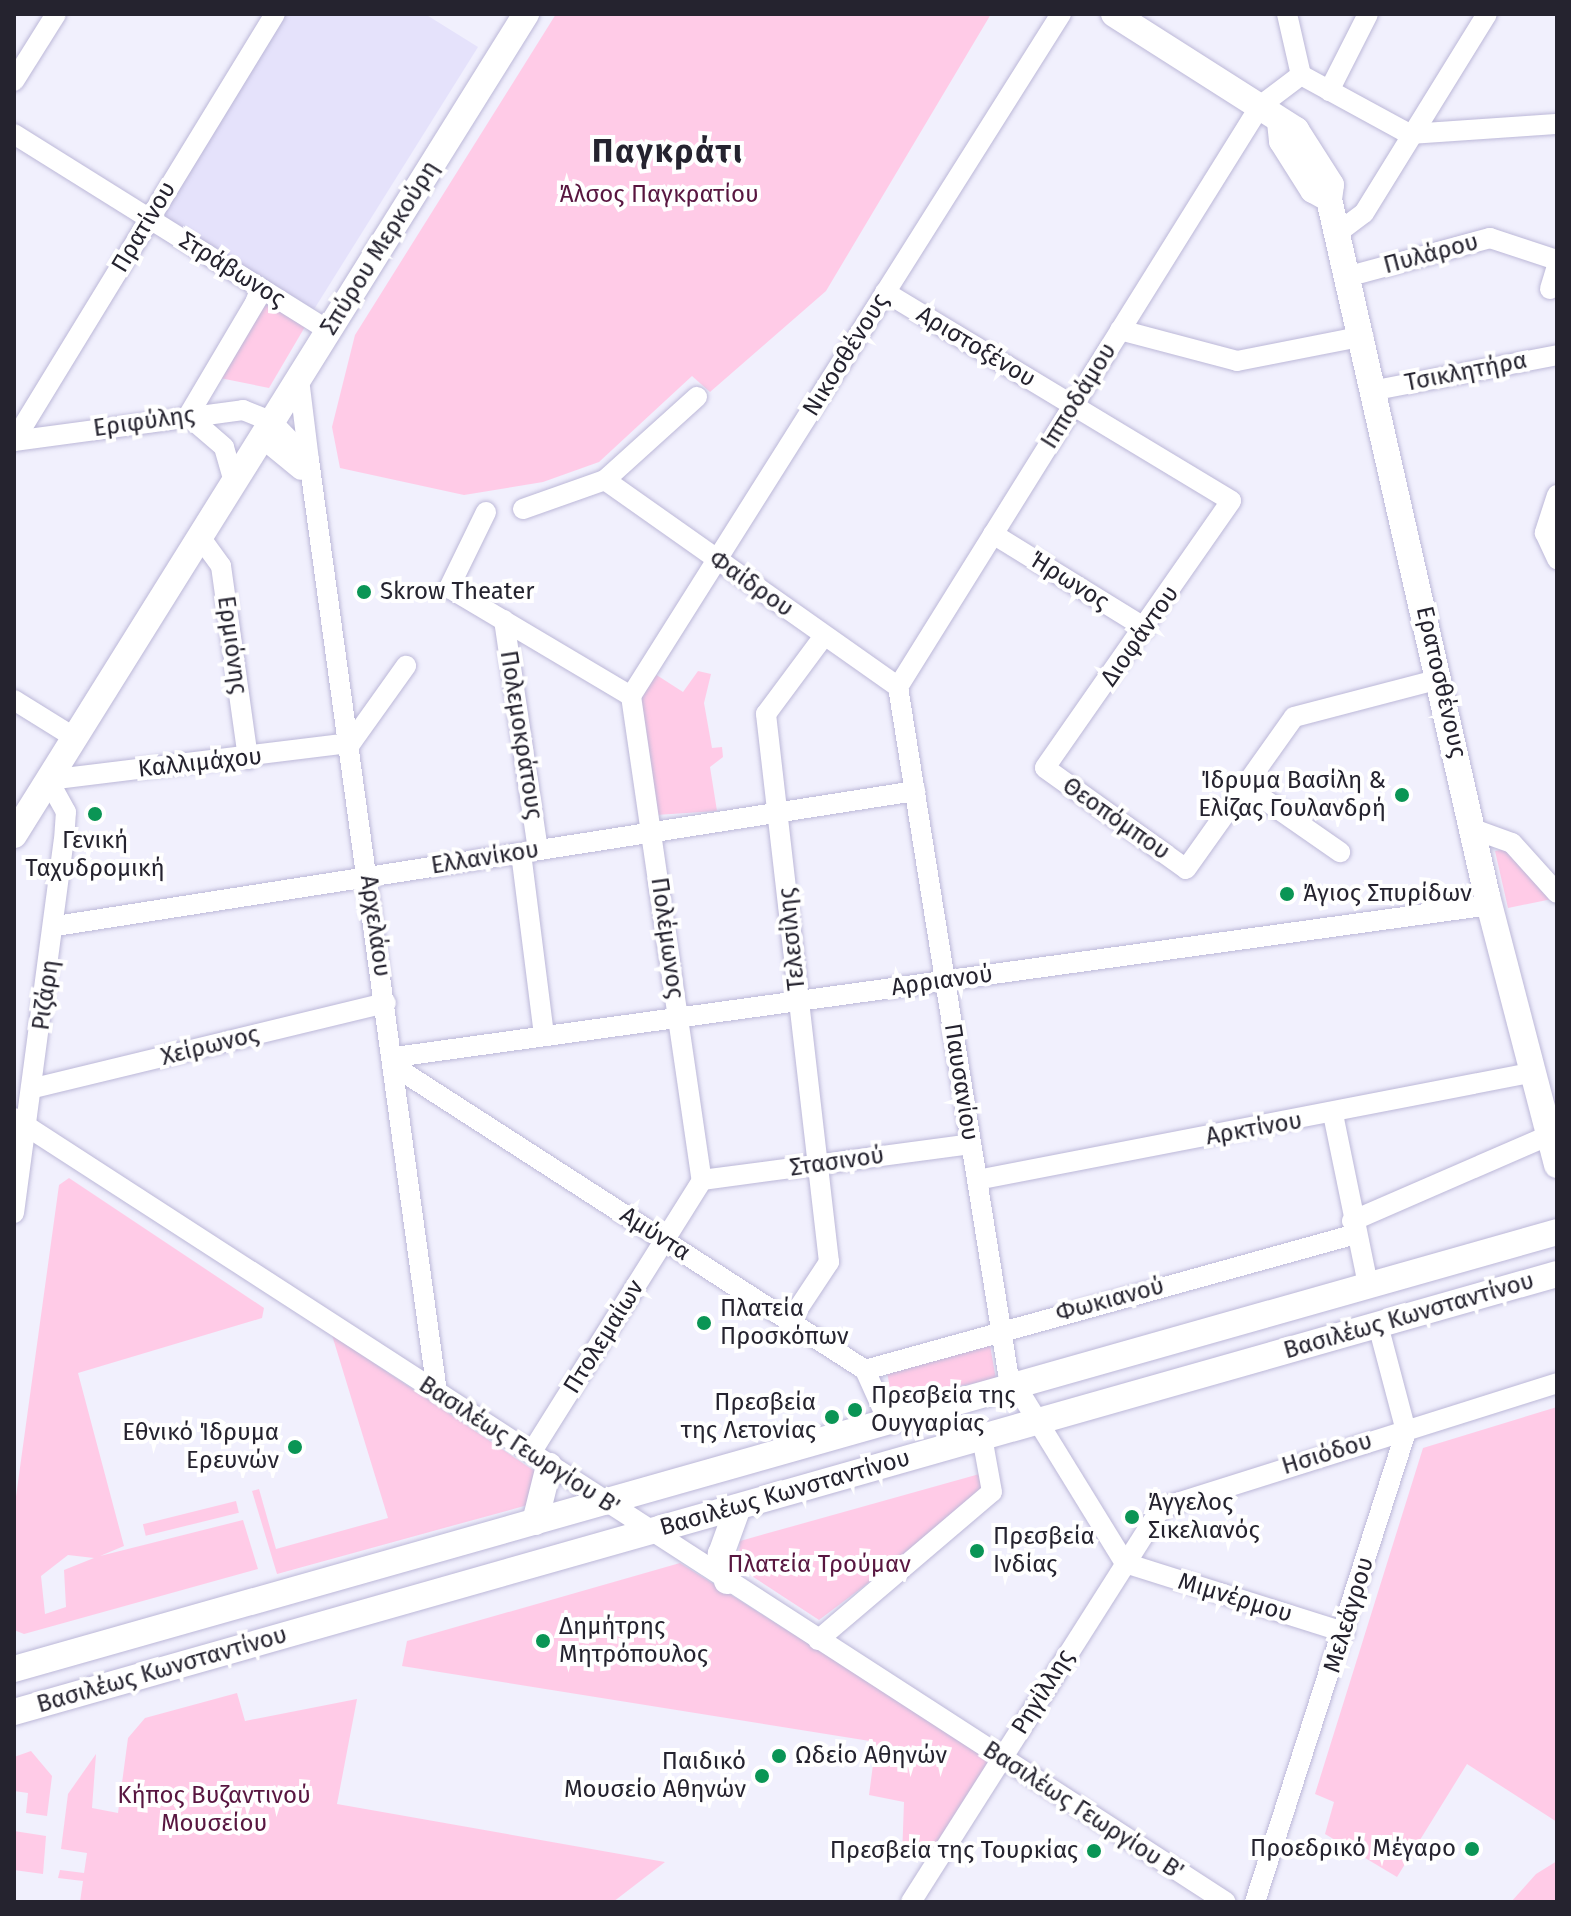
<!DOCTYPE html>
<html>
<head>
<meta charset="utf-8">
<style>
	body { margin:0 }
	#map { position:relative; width:1571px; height:1916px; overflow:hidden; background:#f1f0fd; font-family:"Fira Sans",sans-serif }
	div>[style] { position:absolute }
	.built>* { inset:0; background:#e5e2fb }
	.green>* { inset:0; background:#ffcbe7; transform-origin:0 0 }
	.roads { filter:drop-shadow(0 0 2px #bcb8d8) drop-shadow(0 0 2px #bcb8d8) }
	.minor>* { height:20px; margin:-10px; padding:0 10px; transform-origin:10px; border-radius:10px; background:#fff }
	.major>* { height:26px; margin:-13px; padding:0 13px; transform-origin:13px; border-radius:13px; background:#fff }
	.dots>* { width:22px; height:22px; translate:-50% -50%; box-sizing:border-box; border:4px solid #fff; border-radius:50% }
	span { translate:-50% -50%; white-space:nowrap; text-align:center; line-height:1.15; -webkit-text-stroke:8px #fff; paint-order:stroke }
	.park-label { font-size:24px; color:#581640 }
	.street-label { font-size:24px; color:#25232f }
	.poi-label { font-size:24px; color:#25232f }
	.left { translate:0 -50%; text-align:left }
	.right { translate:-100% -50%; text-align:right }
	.district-label { font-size:32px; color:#25232f; font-weight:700; letter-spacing:2px }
	.frame { position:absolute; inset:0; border:16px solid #25232f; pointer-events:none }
</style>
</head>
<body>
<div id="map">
	<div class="built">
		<i style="clip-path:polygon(285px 14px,425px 14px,478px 47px,313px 311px,160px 216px)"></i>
	</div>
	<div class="green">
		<i style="clip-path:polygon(556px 14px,991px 14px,826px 291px,710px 392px,692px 376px,599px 462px,543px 482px,464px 495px,340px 468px,332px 427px,355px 335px)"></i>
		<i style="clip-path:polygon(266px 301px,306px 325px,269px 388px,220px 378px)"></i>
		<i style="clip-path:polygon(698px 671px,711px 674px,704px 703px,712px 748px,722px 747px,723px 757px,710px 767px,717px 811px,656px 815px,639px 698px,655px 674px,683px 692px)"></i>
		<i style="clip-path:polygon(1511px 848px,1557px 898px,1508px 908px,1495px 851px)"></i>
		<i style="clip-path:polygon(evenodd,69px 1178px,264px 1308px,262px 1318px,78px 1373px,124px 1546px,100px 1556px,243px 1520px,258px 1569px,24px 1634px,14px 1630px,14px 1511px,59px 1185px,69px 1178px,68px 1555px,94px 1558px,64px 1570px,66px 1607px,45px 1614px,41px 1576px,68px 1555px)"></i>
		<i style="clip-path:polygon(332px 1335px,542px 1476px,535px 1503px,277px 1574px,252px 1491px,259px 1489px,276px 1549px,388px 1518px)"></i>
		<i style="left:990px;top:1345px;width:35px;height:106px;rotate:80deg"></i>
		<i style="clip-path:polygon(1557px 1407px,1557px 1822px,1467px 1764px,1397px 1877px,1325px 1834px,1334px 1802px,1315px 1794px,1423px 1448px)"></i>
		<i style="clip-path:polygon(983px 1473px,989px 1492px,819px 1620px,738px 1567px,740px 1541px)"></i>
		<i style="left:236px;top:1501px;width:12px;height:96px;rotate:76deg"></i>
		<i style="clip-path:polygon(680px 1563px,993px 1760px,928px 1863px,902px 1857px,904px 1802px,869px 1795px,876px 1742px,402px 1666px,407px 1641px)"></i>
		<i style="clip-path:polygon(237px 1693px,245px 1721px,357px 1699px,337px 1804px,665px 1862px,613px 1902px,80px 1902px,83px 1881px,58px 1878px,60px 1870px,84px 1873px,87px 1853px,61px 1849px,68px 1794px,96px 1754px,92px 1808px,118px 1813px,128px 1738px,145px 1718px)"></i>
		<i style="clip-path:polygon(31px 1751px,52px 1776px,47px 1816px,26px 1813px,28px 1793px,14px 1791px,14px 1757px)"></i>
		<i style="clip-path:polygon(14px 1831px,46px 1836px,43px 1874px,14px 1870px)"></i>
		<i style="clip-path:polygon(1557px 1861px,1557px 1902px,1511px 1902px,1536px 1874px)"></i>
	</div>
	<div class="roads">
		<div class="minor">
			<i style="left:1287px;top:14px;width:63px;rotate:77.1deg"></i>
			<i style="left:1301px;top:75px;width:123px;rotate:28.6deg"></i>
			<i style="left:14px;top:81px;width:79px;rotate:-57.9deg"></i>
			<i style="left:1329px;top:91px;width:86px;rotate:-63.1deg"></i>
			<i style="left:14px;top:134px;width:370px;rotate:32deg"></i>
			<i style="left:1409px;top:134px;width:148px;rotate:-3.9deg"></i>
			<i style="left:1340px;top:231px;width:30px;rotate:-37deg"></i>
			<i style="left:1364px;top:213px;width:234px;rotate:-58.3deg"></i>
			<i style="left:1350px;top:276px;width:145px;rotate:-15.2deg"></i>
			<i style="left:1490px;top:238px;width:71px;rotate:18.2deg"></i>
			<i style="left:1550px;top:289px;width:24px;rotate:-73deg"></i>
			<i style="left:885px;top:292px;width:404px;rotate:31.1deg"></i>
			<i style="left:1231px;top:501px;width:325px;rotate:124.9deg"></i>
			<i style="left:1045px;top:768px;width:173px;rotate:35.6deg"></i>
			<i style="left:1186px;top:869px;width:186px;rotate:-54.6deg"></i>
			<i style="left:1294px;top:717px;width:151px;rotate:-14.6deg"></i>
			<i style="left:1120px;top:330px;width:121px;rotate:14.8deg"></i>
			<i style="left:1237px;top:361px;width:129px;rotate:-11.1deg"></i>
			<i style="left:299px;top:379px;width:82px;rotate:83deg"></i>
			<i style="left:1376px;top:390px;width:184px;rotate:-10.9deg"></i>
			<i style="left:262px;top:438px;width:50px;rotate:39.4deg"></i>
			<i style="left:14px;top:441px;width:231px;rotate:-7.7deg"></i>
			<i style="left:243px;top:410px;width:31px;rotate:22deg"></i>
			<i style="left:272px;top:422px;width:53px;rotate:45.8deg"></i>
			<i style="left:309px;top:460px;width:941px;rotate:82.18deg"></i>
			<i style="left:14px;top:441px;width:500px;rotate:-58.57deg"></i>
			<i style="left:605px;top:480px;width:359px;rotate:35.2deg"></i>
			<i style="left:234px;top:482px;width:36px;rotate:-106deg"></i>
			<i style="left:224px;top:447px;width:48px;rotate:-139.3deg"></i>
			<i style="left:188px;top:416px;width:147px;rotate:-59.4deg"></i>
			<i style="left:1557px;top:495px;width:40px;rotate:108deg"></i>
			<i style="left:1545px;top:533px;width:29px;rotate:65deg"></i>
			<i style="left:523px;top:509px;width:87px;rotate:-19.5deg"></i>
			<i style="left:605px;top:480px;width:124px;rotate:-42.1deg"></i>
			<i style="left:486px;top:512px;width:85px;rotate:116deg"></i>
			<i style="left:449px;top:588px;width:212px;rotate:30.7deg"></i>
			<i style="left:993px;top:534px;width:179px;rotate:31.7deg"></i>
			<i style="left:200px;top:537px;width:36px;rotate:54deg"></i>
			<i style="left:221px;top:566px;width:195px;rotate:82deg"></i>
			<i style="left:504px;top:620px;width:232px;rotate:81.6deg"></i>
			<i style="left:898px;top:687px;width:695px;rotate:80.89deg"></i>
			<i style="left:1008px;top:1373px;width:223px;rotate:58.4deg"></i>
			<i style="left:898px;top:687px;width:685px;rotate:-58.07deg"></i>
			<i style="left:1260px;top:106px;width:51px;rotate:-37.1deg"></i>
			<i style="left:631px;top:696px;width:806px;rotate:-57.77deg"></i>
			<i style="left:631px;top:696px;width:489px;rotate:81.7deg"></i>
			<i style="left:14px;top:700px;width:72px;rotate:31.9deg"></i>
			<i style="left:1245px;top:786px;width:116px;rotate:34.8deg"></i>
			<i style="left:1473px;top:829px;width:41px;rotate:19.7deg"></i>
			<i style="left:1512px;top:843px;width:67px;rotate:48deg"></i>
			<i style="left:521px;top:853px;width:184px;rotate:82.8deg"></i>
			<i style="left:56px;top:926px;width:870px;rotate:-8.93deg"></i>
			<i style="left:395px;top:1057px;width:1105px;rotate:-7.9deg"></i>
			<i style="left:397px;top:1068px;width:557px;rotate:32.83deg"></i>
			<i style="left:865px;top:1370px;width:56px;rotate:65.7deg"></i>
			<i style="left:34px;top:1088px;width:362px;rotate:-13.6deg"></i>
			<i style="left:1333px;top:1114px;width:175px;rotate:78.4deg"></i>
			<i style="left:14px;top:1118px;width:1443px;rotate:32.9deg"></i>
			<i style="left:702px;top:1180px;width:271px;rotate:-7.6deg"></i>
			<i style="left:977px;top:1180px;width:563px;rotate:-10.95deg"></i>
			<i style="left:14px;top:1213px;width:376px;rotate:-82.4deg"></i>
			<i style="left:64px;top:840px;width:28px;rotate:-86deg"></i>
			<i style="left:66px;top:812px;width:37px;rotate:-119deg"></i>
			<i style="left:48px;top:780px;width:305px;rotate:-7deg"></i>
			<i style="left:351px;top:743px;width:95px;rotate:-54.5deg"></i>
			<i style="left:1352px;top:1221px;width:223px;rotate:-23.5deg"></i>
			<i style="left:790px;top:1321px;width:71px;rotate:-56.5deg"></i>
			<i style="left:829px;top:1262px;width:552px;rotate:-96.56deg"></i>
			<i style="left:766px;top:714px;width:97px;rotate:-53.4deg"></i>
			<i style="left:865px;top:1370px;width:509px;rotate:-15.48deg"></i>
			<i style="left:531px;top:1453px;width:322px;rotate:-57.9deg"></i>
			<i style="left:1125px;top:1563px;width:230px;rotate:17.5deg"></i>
			<i style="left:818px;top:1640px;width:228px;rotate:-40.4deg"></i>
			<i style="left:992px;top:1492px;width:56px;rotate:-100.3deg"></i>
			<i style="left:911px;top:1902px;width:467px;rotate:-57.6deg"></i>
			<i style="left:1161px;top:1508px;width:415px;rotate:-17.5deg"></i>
			<i style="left:1255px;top:1902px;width:495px;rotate:-72.2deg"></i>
			<i style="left:1406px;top:1431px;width:110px;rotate:-104.8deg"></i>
		</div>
		<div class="major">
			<i style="left:1114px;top:14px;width:216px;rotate:32.5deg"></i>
			<i style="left:1296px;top:130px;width:65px;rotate:57.5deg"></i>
			<i style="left:1331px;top:185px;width:14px;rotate:98deg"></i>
			<i style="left:1329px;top:199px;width:715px;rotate:77.23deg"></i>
			<i style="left:1487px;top:896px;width:278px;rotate:75.4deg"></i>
			<i style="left:1280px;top:122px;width:19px;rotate:84deg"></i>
			<i style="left:1282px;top:141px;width:58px;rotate:57.7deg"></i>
			<i style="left:1313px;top:190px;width:18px;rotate:29deg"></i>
			<i style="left:14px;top:835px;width:968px;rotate:-58.05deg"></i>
			<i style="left:535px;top:1522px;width:58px;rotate:-76deg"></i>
			<i style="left:727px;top:1581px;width:28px;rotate:-103deg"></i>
			<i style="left:721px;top:1554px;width:50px;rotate:-70.1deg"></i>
			<i style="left:14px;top:1669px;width:1604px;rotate:-15.81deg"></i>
			<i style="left:14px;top:1712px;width:1604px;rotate:-15.85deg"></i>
		</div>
	</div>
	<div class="dots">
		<i style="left:364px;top:592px;background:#0a9555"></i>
		<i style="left:1402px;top:795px;background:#0a9555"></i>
		<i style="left:95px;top:814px;background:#0a9555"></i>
		<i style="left:1287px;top:894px;background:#0a9555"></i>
		<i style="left:704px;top:1323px;background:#0a9555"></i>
		<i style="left:855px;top:1410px;background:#0a9555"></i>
		<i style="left:832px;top:1417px;background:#0a9555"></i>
		<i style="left:295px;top:1447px;background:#0a9555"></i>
		<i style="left:1132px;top:1517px;background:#0a9555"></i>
		<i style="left:977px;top:1551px;background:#0a9555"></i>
		<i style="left:543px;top:1641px;background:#0a9555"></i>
		<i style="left:779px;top:1756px;background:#0a9555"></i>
		<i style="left:762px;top:1776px;background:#0a9555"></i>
		<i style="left:1472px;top:1849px;background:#0a9555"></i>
		<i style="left:1094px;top:1851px;background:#0a9555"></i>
	</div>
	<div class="park-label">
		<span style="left:659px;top:195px">Άλσος Παγκρατίου</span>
		<span style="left:819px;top:1565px">Πλατεία Τρούμαν</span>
		<span style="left:214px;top:1810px">Κήπος Βυζαντινού<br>Μουσείου</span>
	</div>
	<div class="street-label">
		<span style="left:144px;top:227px;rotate:-59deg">Πρατίνου</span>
		<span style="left:380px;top:248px;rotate:-58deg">Σπύρου Μερκούρη</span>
		<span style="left:1431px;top:254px;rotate:-15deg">Πυλάρου</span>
		<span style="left:232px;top:270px;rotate:32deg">Στράβωνος</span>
		<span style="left:976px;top:347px;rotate:31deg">Αριστοξένου</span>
		<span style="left:846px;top:355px;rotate:-58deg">Νικοσθένους</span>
		<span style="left:1466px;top:372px;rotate:-11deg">Τσικλητήρα</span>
		<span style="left:1079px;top:396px;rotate:-58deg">Ιπποδάμου</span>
		<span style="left:144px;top:422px;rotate:-8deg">Εριφύλης</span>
		<span style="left:1069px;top:581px;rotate:32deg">Ήρωνος</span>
		<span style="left:751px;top:584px;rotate:35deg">Φαίδρου</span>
		<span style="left:1140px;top:636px;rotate:-55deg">Διοφάντου</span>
		<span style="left:232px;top:645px;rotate:82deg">Ερμιόνης</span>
		<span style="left:1441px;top:682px;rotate:77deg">Ερατοσθένους</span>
		<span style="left:521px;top:735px;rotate:81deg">Πολεμοκράτους</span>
		<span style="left:200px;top:763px;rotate:-6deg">Καλλιμάχου</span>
		<span style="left:1116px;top:819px;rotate:35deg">Θεοπόμπου</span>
		<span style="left:485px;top:858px;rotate:-9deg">Ελλανίκου</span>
		<span style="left:375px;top:926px;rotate:82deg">Αρχελάου</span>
		<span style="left:667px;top:938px;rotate:82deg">Πολέμωνος</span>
		<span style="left:792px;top:939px;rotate:-96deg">Τελεσίλης</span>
		<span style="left:942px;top:981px;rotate:-8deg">Αρριανού</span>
		<span style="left:46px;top:995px;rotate:-82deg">Ριζάρη</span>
		<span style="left:210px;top:1046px;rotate:-14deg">Χείρωνος</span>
		<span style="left:961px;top:1082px;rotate:81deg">Παυσανίου</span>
		<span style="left:1254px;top:1129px;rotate:-10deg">Αρκτίνου</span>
		<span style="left:837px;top:1162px;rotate:-8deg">Στασινού</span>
		<span style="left:655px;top:1234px;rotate:33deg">Αμύντα</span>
		<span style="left:1110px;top:1300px;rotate:-15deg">Φωκιανού</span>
		<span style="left:1409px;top:1316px;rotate:-16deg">Βασιλέως Κωνσταντίνου</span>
		<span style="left:604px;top:1337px;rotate:-58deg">Πτολεμαίων</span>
		<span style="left:519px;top:1446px;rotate:33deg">Βασιλέως Γεωργίου Β'</span>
		<span style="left:1327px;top:1454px;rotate:-17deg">Ησιόδου</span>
		<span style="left:785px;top:1493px;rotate:-16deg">Βασιλέως Κωνσταντίνου</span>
		<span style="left:1235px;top:1598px;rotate:17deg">Μιμνέρμου</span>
		<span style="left:1349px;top:1615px;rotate:-73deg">Μελεάγρου</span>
		<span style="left:162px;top:1670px;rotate:-16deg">Βασιλέως Κωνσταντίνου</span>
		<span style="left:1043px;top:1692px;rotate:-58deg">Ρηγίλλης</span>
		<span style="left:1083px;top:1811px;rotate:33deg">Βασιλέως Γεωργίου Β'</span>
	</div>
	<div class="poi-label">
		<span class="left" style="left:380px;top:592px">Skrow Theater</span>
		<span class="right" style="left:1386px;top:795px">Ίδρυμα Βασίλη &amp;<br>Ελίζας Γουλανδρή</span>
		<span style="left:95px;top:855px">Γενική<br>Ταχυδρομική</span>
		<span class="left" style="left:1303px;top:894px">Άγιος Σπυρίδων</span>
		<span class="left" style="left:720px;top:1323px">Πλατεία<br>Προσκόπων</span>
		<span class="left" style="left:871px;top:1410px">Πρεσβεία της<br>Ουγγαρίας</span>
		<span class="right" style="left:816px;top:1417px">Πρεσβεία<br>της Λετονίας</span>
		<span class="right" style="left:279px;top:1447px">Εθνικό Ίδρυμα<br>Ερευνών</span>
		<span class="left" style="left:1148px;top:1517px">Άγγελος<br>Σικελιανός</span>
		<span class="left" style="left:993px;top:1551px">Πρεσβεία<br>Ινδίας</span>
		<span class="left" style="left:559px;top:1641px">Δημήτρης<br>Μητρόπουλος</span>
		<span class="left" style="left:795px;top:1756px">Ωδείο Αθηνών</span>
		<span class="right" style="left:746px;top:1776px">Παιδικό<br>Μουσείο Αθηνών</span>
		<span class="right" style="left:1456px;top:1849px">Προεδρικό Μέγαρο</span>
		<span class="right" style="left:1078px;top:1851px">Πρεσβεία της Τουρκίας</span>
	</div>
	<div class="district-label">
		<span style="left:668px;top:151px">Παγκράτι</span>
	</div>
	<div class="frame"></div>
</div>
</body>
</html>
